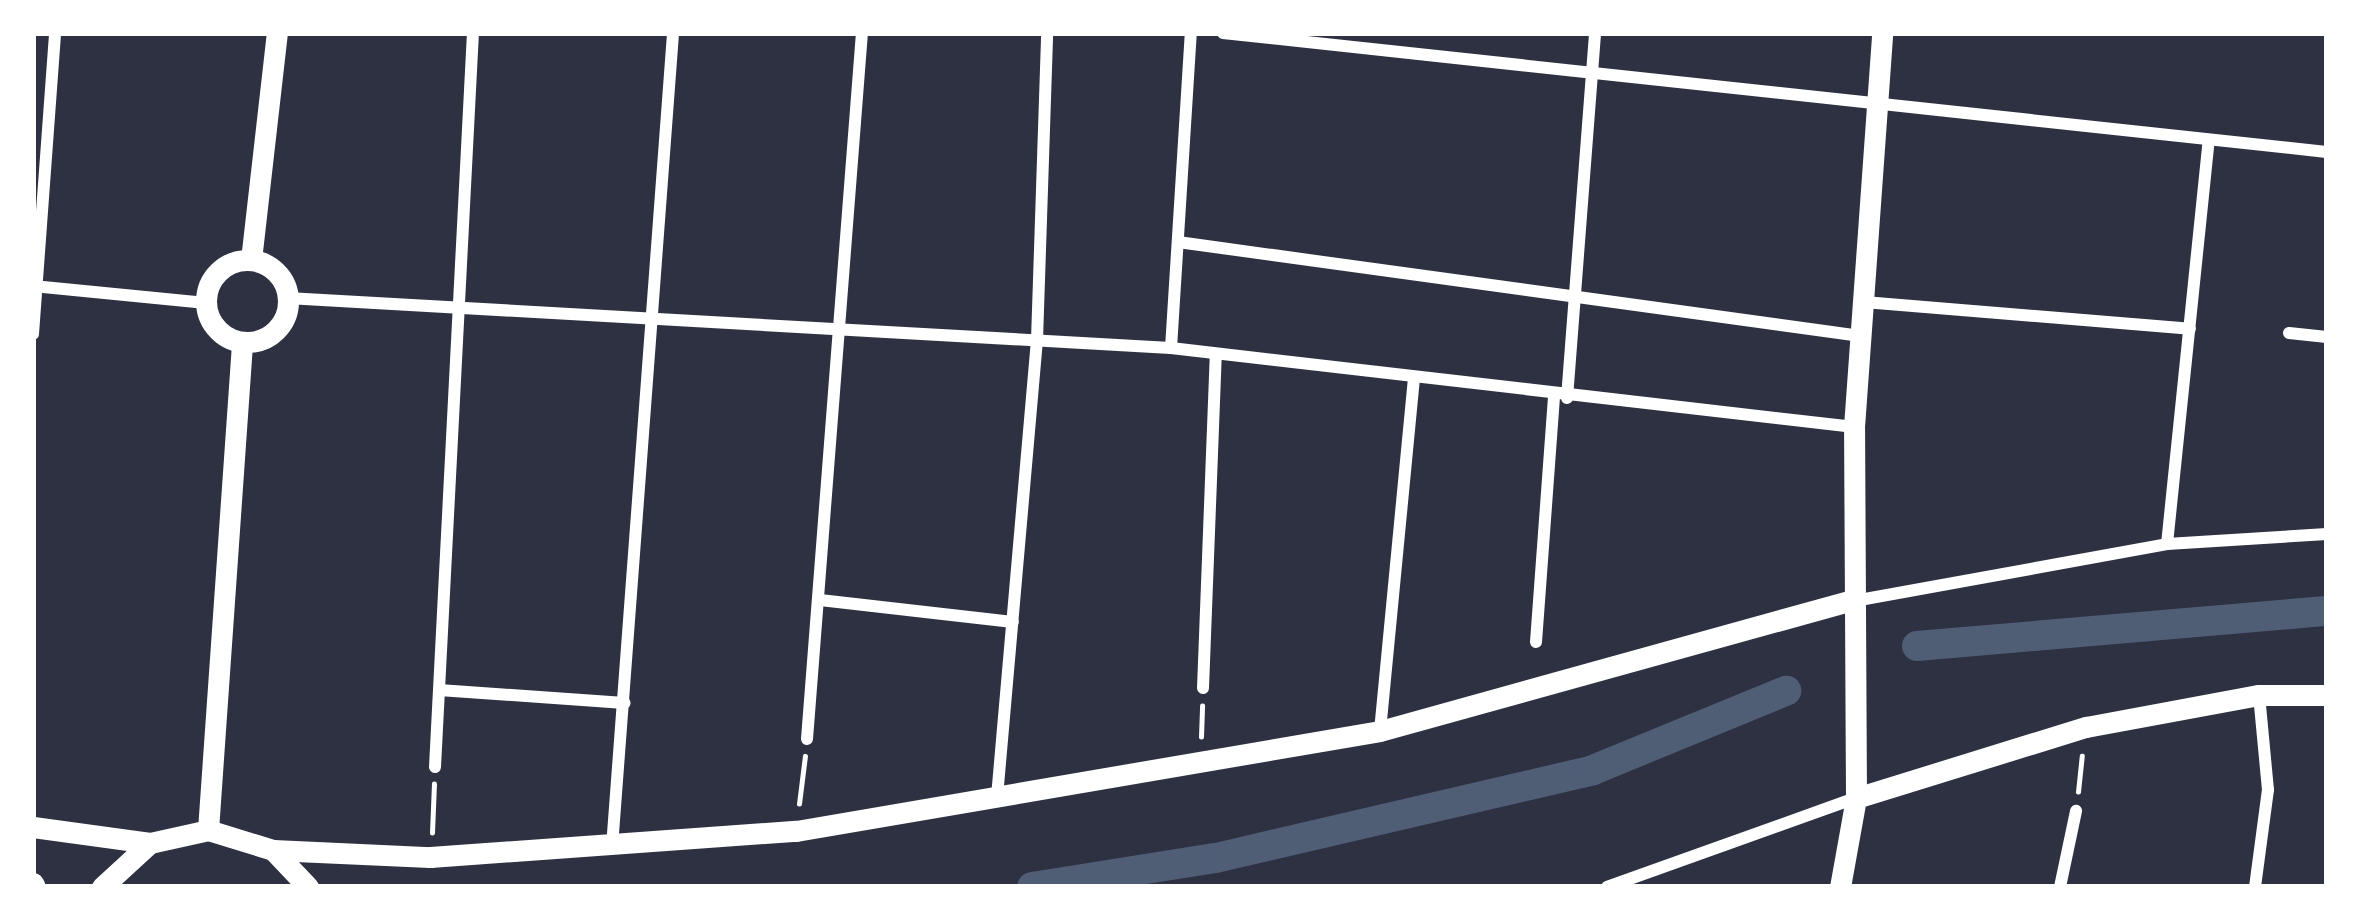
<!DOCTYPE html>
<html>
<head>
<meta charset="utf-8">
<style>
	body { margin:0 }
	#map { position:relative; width:2360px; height:920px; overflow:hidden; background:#2d3142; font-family:"Open Sans",sans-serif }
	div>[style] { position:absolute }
	.canal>* { height:30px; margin:-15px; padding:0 15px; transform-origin:15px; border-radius:15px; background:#4f5d75 }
	.path>* { height:4.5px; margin:-2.25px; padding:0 2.25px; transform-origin:2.25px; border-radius:2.25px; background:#fff }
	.minor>* { height:12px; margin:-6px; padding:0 6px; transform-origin:6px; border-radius:6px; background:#fff }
	.tertiary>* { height:21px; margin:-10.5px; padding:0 10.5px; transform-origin:10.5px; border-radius:10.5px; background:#fff }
	.tertiary>.ring { margin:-10.5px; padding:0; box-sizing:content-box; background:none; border:21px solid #fff; border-radius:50% }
	.secondary>* { height:21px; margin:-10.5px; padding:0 10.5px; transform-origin:10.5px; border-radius:10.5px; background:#fff }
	span { translate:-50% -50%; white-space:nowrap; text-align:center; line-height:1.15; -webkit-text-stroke:9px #fff; paint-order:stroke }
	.frame { position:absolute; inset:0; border:36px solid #fff; pointer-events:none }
</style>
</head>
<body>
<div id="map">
	<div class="canal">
		<i style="left:1917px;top:646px;width:411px;rotate:-4.9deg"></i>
		<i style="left:1032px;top:887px;width:186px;rotate:-9deg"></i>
		<i style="left:1216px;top:858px;width:387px;rotate:-13.1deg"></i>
		<i style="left:1593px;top:770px;width:209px;rotate:-22.3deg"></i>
	</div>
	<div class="path">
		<i style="left:1201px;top:737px;width:31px;rotate:-88deg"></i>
		<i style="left:2078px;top:792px;width:36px;rotate:-84deg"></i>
		<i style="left:799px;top:804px;width:48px;rotate:-82.9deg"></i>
		<i style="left:432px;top:833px;width:49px;rotate:-87.7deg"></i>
	</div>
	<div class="minor">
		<i style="left:1223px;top:33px;width:1110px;rotate:6.15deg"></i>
		<i style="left:1178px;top:242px;width:689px;rotate:7.84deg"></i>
		<i style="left:33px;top:286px;width:174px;rotate:5.6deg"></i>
		<i style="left:287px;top:298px;width:885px;rotate:3.24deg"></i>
		<i style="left:1171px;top:348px;width:688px;rotate:6.6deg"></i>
		<i style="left:1864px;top:302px;width:327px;rotate:4.7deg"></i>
		<i style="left:2289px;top:333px;width:38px;rotate:6deg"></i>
		<i style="left:33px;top:334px;width:302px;rotate:-85.8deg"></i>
		<i style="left:1171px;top:348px;width:316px;rotate:-86.4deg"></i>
		<i style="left:1567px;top:398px;width:366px;rotate:-85.6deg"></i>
		<i style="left:2167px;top:544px;width:406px;rotate:-84.1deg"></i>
		<i style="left:820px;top:600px;width:194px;rotate:6.5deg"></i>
		<i style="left:1854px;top:601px;width:318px;rotate:-10.3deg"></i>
		<i style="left:2167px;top:544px;width:160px;rotate:-3.6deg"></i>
		<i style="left:1536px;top:642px;width:246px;rotate:-85.8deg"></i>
		<i style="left:1203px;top:688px;width:334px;rotate:-87.8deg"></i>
		<i style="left:439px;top:690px;width:186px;rotate:4deg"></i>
		<i style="left:1380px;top:731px;width:353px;rotate:-84.5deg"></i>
		<i style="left:807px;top:739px;width:708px;rotate:-85.55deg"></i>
		<i style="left:435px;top:767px;width:735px;rotate:-87.04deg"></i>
		<i style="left:997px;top:797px;width:459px;rotate:-85deg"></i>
		<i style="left:1037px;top:340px;width:307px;rotate:-88.1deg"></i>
		<i style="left:612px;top:847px;width:816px;rotate:-85.71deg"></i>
		<i style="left:1607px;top:887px;width:264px;rotate:-19.7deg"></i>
		<i style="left:2060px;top:887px;width:78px;rotate:-78.1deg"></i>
		<i style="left:2255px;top:887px;width:98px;rotate:-82.4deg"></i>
		<i style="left:2268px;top:790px;width:95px;rotate:-95.4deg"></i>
	</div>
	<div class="tertiary">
		<i style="left:251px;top:260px;width:228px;rotate:-83.5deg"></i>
		<i class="ring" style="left:206px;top:260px;width:61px;height:61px"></i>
		<i style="left:208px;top:830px;width:489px;rotate:-86deg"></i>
	</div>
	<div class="secondary">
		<i style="left:1856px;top:798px;width:241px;rotate:-17.2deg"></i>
		<i style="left:2086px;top:727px;width:176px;rotate:-10.5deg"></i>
		<i style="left:2259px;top:695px;width:68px"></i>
		<i style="left:33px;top:827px;width:118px;rotate:7.8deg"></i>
		<i style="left:273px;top:850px;width:157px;rotate:2.6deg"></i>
		<i style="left:430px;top:857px;width:367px;rotate:-4.1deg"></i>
		<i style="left:796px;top:831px;width:592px;rotate:-9.72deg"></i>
		<i style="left:1380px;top:731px;width:488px;rotate:-15.5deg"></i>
		<i style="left:33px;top:883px;width:4px;rotate:63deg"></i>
		<i style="left:102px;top:887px;width:65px;rotate:-42.5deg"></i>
		<i style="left:150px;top:843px;width:59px;rotate:-12.6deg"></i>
		<i style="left:208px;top:830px;width:68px;rotate:17.1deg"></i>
		<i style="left:273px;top:850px;width:51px;rotate:46.6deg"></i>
		<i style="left:1840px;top:887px;width:90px;rotate:-79.8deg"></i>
		<i style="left:1856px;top:798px;width:371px;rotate:-90.3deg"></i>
		<i style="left:1854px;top:427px;width:395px;rotate:-85.9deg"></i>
	</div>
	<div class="frame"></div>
</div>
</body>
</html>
